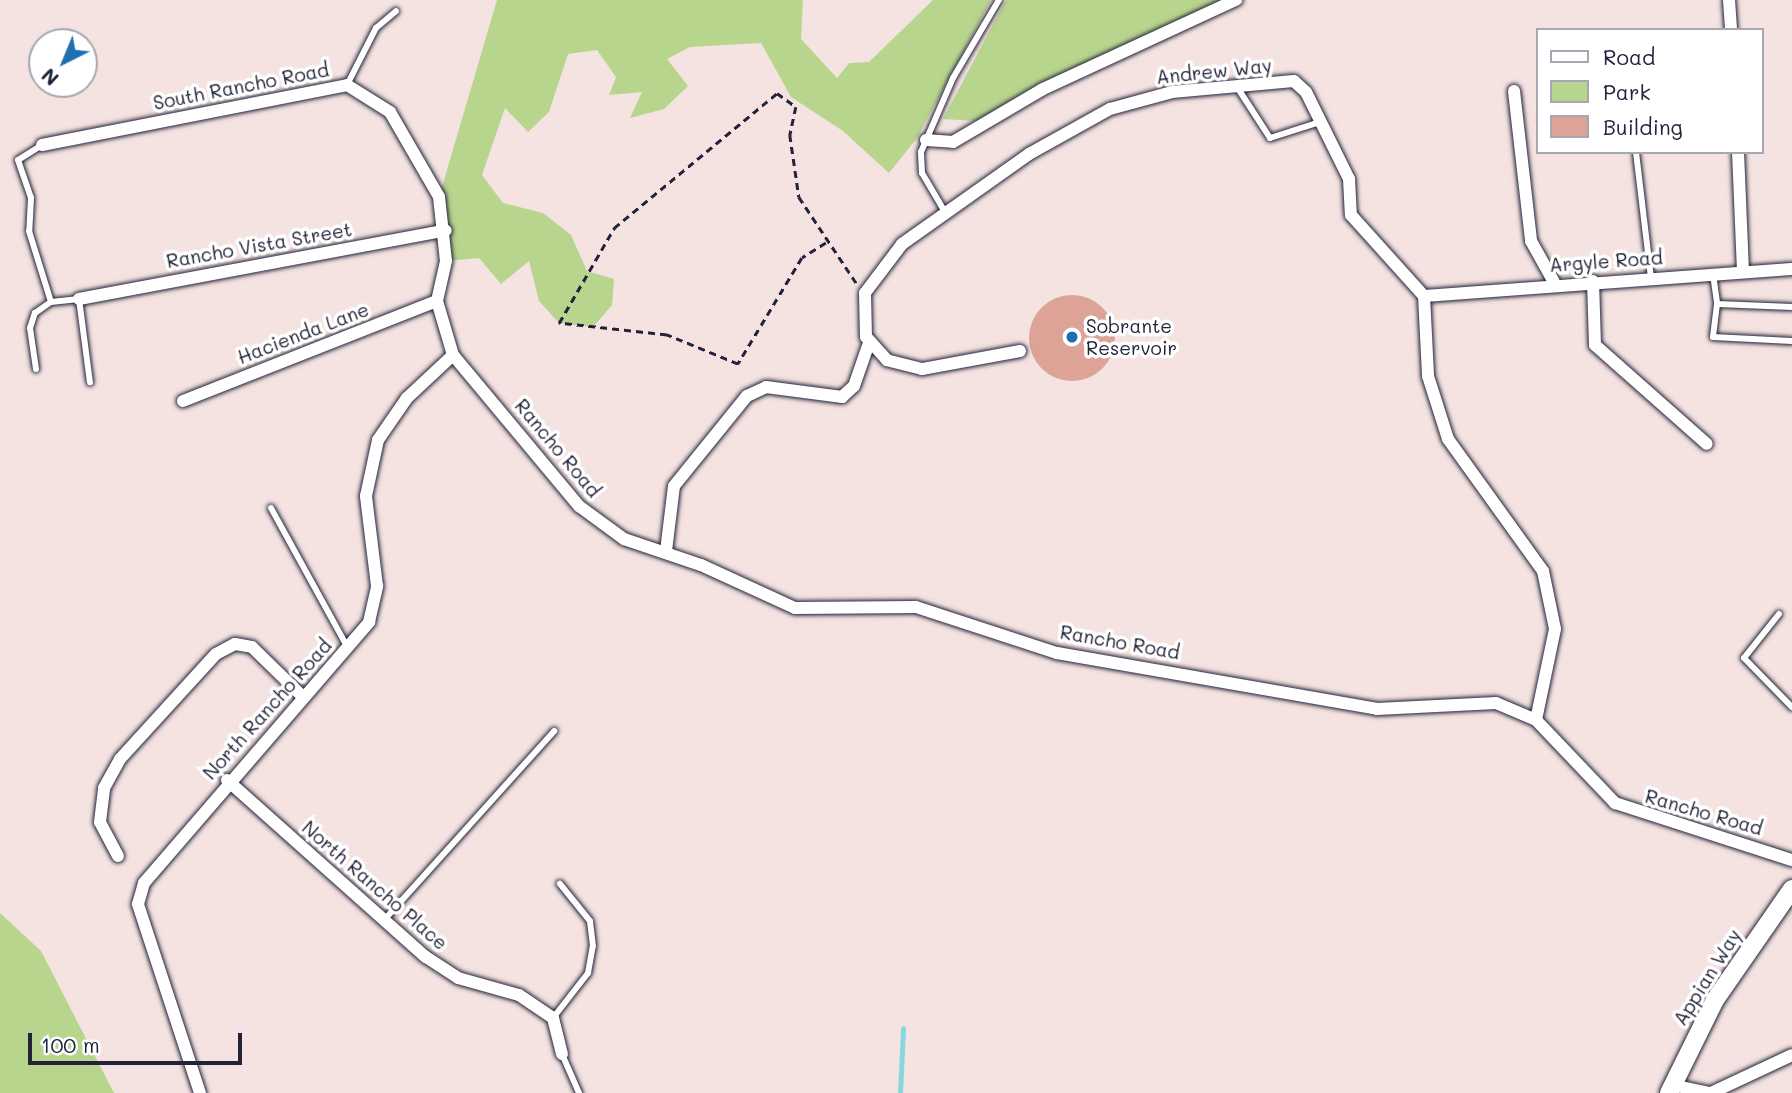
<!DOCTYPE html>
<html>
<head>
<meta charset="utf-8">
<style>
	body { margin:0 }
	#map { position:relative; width:1792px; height:1093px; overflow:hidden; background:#f4e3e0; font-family:Mali,sans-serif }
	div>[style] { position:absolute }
	.green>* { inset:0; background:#b8d58d }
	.stream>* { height:4.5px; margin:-2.25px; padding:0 2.25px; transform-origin:2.25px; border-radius:2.25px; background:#86d8de }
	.building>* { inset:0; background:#dca396 }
	.round { border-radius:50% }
	.path>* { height:2.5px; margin-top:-1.25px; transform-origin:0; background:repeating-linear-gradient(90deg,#22223b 0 7px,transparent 0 12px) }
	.roads { filter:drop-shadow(0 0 2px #22223b) drop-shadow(0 0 2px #22223b) }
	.service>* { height:6px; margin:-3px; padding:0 3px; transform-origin:3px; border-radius:3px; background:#fff }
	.minor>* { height:12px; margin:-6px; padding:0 6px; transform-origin:6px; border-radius:6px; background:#fff }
	.secondary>* { height:18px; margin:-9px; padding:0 9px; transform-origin:9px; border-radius:9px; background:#fff }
	.dots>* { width:19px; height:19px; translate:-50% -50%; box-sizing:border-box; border:4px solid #fff; border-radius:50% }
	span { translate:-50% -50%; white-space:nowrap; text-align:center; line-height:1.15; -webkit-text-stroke:7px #fff; paint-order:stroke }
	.street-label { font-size:19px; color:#22223b }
	.poi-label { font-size:19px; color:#22223b }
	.left { translate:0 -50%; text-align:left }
	.legend { position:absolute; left:1536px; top:28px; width:228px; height:126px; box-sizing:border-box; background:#fff; border:2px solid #a7a7b1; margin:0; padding:9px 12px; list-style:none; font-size:21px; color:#22223b }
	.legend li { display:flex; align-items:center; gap:14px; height:35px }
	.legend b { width:35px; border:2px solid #a7a7b1 }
	.north { position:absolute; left:28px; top:28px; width:70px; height:70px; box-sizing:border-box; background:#fff; border:2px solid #a7a7b1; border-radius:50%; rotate:223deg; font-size:19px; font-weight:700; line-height:28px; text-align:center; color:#22223b }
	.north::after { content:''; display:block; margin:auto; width:24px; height:32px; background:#1f6fb2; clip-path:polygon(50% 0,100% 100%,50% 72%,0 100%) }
	.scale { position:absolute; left:28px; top:1033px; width:214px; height:32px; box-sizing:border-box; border:4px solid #22223b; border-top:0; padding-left:9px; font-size:21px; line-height:24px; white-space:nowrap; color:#22223b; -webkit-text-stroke:5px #fff; paint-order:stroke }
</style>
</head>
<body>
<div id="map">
	<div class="green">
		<i style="clip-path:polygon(497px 0,803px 0,801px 39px,837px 78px,849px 63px,869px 62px,933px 0,991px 0,917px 138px,889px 173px,843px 131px,791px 97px,761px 43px,690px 47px,667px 59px,688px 86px,664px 109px,630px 118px,642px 92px,609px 95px,616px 77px,597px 50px,568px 54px,549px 112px,528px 132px,505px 108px,482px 175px,503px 203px,543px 213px,571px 235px,587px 271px,614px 279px,612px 305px,593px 327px,559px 323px,539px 301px,529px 261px,501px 284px,479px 258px,446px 261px,439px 197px)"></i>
		<i style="clip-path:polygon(1006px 0,1223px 0,1033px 87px,977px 121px,943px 119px)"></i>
		<i style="clip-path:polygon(0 913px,41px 951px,114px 1093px,0 1093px)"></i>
	</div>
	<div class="stream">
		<i style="left:900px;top:1093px;width:64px;rotate:-87.3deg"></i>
	</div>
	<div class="building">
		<i class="round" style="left:1029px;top:295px;width:86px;height:86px"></i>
	</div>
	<div class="path">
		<i style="left:826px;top:243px;width:28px;rotate:148deg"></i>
		<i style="left:802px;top:258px;width:124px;rotate:121.1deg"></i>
		<i style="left:738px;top:364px;width:77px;rotate:-157.8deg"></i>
		<i style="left:667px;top:335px;width:109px;rotate:-173.7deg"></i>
		<i style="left:559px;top:323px;width:110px;rotate:-59.9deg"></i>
		<i style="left:614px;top:228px;width:212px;rotate:-39.6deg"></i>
		<i style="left:777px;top:93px;width:24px;rotate:36deg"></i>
		<i style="left:796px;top:107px;width:29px;rotate:102deg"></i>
		<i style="left:790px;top:135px;width:63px;rotate:81.7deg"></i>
		<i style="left:799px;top:197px;width:105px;rotate:56.3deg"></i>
	</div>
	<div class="roads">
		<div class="service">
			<i style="left:347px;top:85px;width:64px;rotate:-63deg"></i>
			<i style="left:376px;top:28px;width:26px;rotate:-40deg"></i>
			<i style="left:1239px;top:90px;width:57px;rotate:57.1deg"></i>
			<i style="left:1270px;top:138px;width:52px;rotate:-17.7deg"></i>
			<i style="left:42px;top:145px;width:28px;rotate:148deg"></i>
			<i style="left:18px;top:160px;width:40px;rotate:71.1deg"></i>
			<i style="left:31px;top:198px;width:33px;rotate:93deg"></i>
			<i style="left:29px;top:231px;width:74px;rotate:72.8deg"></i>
			<i style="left:51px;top:302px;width:28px;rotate:-6deg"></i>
			<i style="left:79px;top:299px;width:84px;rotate:82.5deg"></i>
			<i style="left:1636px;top:152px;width:126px;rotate:83.2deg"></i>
			<i style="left:945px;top:212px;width:45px;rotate:-120.5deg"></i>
			<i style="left:922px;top:173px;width:21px;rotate:-93deg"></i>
			<i style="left:921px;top:152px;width:81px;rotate:-66.6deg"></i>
			<i style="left:953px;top:78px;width:91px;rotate:-59.5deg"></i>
			<i style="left:1713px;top:274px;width:30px;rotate:82deg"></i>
			<i style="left:1792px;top:307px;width:75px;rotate:-177.7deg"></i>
			<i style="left:1717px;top:304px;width:33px;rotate:97deg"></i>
			<i style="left:1713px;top:337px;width:79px;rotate:2.9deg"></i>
			<i style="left:36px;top:369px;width:41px;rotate:-98.3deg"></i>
			<i style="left:30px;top:328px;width:16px;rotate:-72deg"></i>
			<i style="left:35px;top:313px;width:19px;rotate:-35deg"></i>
			<i style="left:271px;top:508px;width:158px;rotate:61.2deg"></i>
			<i style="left:1779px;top:614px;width:56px;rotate:128.5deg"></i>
			<i style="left:1744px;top:658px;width:69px;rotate:45.6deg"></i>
			<i style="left:385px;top:919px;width:253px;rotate:-48deg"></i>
			<i style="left:553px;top:1018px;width:57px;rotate:-52.1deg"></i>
			<i style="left:588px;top:973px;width:27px;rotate:-80deg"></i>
			<i style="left:593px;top:946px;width:25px;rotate:-97deg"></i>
			<i style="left:590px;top:921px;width:48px;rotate:-129deg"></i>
			<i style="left:562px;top:1054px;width:43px;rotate:66.4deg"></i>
		</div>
		<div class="minor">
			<i style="left:1729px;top:0;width:30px;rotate:86deg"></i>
			<i style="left:1514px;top:91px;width:151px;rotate:83.5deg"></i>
			<i style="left:1531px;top:241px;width:49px;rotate:60.8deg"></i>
			<i style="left:926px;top:140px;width:27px;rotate:4deg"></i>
			<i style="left:953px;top:142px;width:104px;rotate:-30.5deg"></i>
			<i style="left:1043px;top:89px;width:213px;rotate:-24.8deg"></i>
			<i style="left:42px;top:145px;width:311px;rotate:-11.1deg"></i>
			<i style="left:347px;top:85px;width:51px;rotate:32.1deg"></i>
			<i style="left:390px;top:112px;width:98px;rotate:60deg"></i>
			<i style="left:439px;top:197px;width:64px;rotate:83.8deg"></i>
			<i style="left:446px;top:261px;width:41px;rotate:102.7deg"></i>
			<i style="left:437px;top:301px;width:56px;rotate:73.5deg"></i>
			<i style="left:453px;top:355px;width:197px;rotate:50.2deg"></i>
			<i style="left:579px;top:506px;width:56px;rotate:36.3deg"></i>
			<i style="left:624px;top:539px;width:81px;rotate:18.7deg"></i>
			<i style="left:701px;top:565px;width:103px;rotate:24.6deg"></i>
			<i style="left:795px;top:608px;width:121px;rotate:-0.5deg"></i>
			<i style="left:916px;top:607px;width:148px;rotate:18.1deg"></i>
			<i style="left:1057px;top:653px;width:325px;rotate:9.9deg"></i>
			<i style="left:1377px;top:709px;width:119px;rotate:-2.9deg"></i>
			<i style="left:1496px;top:703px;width:43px;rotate:23deg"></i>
			<i style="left:1536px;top:720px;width:115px;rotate:46.4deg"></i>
			<i style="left:1615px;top:803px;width:186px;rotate:17.9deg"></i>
			<i style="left:1738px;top:152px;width:118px;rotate:87.6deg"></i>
			<i style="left:1593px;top:281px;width:64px;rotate:88.2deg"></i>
			<i style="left:1595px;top:345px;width:149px;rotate:41.5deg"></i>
			<i style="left:1424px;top:296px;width:369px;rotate:-4.2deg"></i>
			<i style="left:79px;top:299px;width:373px;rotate:-10.6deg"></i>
			<i style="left:1020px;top:351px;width:100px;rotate:169.6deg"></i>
			<i style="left:922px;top:369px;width:36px;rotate:-166deg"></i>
			<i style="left:887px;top:360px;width:31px;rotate:-132deg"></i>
			<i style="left:866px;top:337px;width:44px;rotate:-91.3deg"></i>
			<i style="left:865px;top:293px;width:61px;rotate:-52.9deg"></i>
			<i style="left:902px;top:244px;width:156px;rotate:-35.3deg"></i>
			<i style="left:1029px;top:154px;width:93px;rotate:-29.1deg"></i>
			<i style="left:1110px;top:109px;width:64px;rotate:-15.3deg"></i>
			<i style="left:1172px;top:92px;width:122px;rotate:-5.2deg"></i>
			<i style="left:1294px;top:81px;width:16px;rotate:43deg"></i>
			<i style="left:1306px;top:92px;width:97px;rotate:63.7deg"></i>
			<i style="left:1349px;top:179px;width:36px;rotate:87deg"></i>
			<i style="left:1351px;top:215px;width:109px;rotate:48deg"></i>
			<i style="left:1424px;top:296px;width:80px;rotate:87.1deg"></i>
			<i style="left:1428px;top:376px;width:66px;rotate:72.4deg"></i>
			<i style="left:1448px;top:439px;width:163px;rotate:54.3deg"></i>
			<i style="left:1543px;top:571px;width:59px;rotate:78.3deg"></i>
			<i style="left:1555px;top:629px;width:93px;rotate:101.8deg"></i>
			<i style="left:183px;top:401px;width:273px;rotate:-21.5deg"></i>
			<i style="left:666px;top:551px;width:65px;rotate:-83deg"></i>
			<i style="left:674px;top:486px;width:116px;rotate:-51deg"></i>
			<i style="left:747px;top:396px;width:21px;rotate:-25deg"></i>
			<i style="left:766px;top:387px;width:77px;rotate:7.5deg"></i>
			<i style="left:842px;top:397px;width:16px;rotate:-43deg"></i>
			<i style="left:854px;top:386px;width:46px;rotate:-70.8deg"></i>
			<i style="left:227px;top:780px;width:266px;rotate:41.7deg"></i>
			<i style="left:426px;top:957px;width:38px;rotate:33deg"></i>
			<i style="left:458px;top:978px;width:63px;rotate:15.6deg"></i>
			<i style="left:519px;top:995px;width:41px;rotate:34.1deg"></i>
			<i style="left:553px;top:1018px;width:37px;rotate:76deg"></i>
			<i style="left:118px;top:856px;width:38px;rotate:-118deg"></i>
			<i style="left:100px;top:822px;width:34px;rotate:-83deg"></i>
			<i style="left:104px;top:788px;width:33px;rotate:-61deg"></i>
			<i style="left:120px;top:759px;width:142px;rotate:-47.6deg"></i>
			<i style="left:216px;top:654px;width:21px;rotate:-28deg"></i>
			<i style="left:235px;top:644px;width:17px;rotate:10deg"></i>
			<i style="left:252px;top:647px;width:69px;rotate:44.4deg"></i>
			<i style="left:1672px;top:1085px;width:40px;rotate:12deg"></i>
			<i style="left:1711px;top:1093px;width:89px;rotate:-25.1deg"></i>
			<i style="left:200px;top:1093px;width:199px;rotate:-108.2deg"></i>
			<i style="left:138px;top:904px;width:22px;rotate:-74deg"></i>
			<i style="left:144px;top:883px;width:345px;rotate:-49.2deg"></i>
			<i style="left:369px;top:622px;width:37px;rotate:-77deg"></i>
			<i style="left:377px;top:586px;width:91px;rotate:-97deg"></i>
			<i style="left:366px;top:496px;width:57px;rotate:-77.9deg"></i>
			<i style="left:378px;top:440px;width:51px;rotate:-55.4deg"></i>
			<i style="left:407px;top:398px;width:63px;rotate:-43.1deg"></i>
		</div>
		<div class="secondary">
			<i style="left:1669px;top:1093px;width:104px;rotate:-63.7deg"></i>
			<i style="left:1715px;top:1000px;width:135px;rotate:-55.3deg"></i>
		</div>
	</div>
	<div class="dots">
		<i style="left:1072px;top:337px;background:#1f6fb2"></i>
	</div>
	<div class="street-label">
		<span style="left:1214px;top:71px;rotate:-6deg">Andrew Way</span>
		<span style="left:241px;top:86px;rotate:-11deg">South Rancho Road</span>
		<span style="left:259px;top:245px;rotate:-10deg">Rancho Vista Street</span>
		<span style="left:1606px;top:261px;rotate:-4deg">Argyle Road</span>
		<span style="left:303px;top:333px;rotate:-21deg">Hacienda Lane</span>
		<span style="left:558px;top:448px;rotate:50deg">Rancho Road</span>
		<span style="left:1120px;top:642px;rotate:10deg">Rancho Road</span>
		<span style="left:267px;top:709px;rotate:-48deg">North Rancho Road</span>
		<span style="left:1704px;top:812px;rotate:16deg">Rancho Road</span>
		<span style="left:375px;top:885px;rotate:41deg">North Rancho Place</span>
		<span style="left:1707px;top:977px;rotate:-58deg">Appian Way</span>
	</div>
	<div class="poi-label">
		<span class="left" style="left:1086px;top:337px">Sobrante<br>Reservoir</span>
	</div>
	<ul class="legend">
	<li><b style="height:9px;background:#fff"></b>Road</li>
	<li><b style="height:19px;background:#b8d58d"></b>Park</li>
	<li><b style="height:19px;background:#dca396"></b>Building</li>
	</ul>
	<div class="north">N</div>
	<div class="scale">100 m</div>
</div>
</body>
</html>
